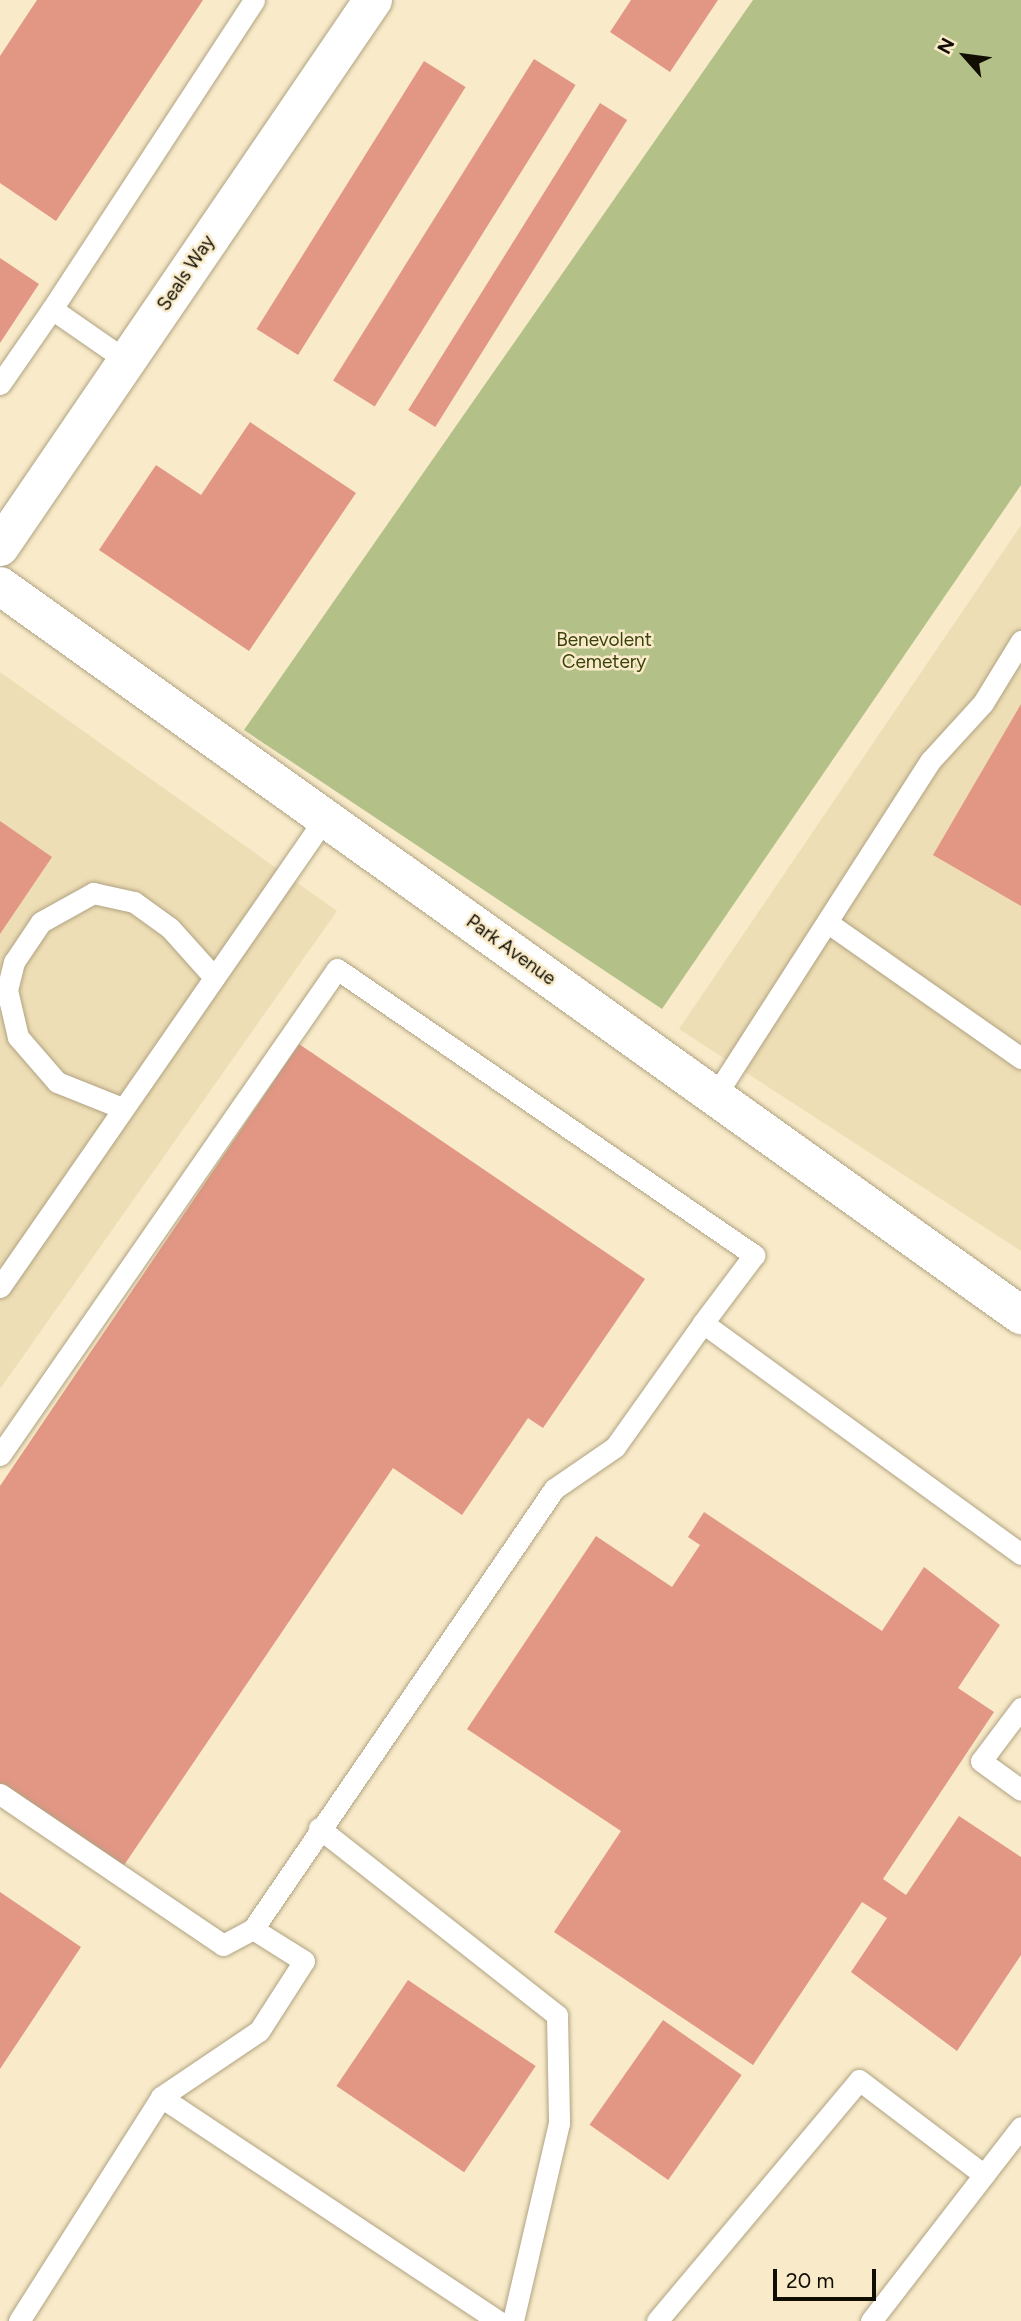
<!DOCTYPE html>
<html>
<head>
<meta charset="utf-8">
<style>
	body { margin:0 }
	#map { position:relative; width:1021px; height:2321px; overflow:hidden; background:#f9ebc9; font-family:Figtree,sans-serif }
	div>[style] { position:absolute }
	.built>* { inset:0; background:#eedeb5 }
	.green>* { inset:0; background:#b3c087 }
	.building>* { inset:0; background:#e29684; transform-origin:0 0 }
	.roads { filter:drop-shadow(0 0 2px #b0a383) drop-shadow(0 0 2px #b0a383) }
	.service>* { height:21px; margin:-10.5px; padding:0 10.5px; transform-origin:10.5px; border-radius:10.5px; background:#fff }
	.minor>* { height:38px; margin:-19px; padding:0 19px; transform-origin:19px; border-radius:19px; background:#fff }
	span { translate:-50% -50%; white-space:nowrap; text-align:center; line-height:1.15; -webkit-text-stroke:5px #f9ebc9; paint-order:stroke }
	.street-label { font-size:19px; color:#110d03 }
	.park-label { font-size:19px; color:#39420b }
	.north { position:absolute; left:930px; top:21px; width:70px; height:70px; -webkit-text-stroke:5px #f9ebc9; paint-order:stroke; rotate:298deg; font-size:19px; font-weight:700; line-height:28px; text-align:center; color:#110d03 }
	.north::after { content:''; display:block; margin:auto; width:24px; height:32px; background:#110d03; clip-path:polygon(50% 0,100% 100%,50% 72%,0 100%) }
	.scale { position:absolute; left:773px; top:2269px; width:103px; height:32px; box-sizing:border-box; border:4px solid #110d03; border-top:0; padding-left:9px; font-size:21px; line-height:24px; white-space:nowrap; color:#110d03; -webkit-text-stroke:5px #f9ebc9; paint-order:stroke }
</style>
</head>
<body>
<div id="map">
	<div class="built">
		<i style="clip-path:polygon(1021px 525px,1021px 1251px,679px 1029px)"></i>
		<i style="clip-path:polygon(0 672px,337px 911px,0 1389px)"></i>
	</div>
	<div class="green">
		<i style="clip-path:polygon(753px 0,1021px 0,1021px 485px,662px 1009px,244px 730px)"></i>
	</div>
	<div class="building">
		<i style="clip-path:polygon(37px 0,203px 0,56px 221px,0 183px,0 56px)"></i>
		<i style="clip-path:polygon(631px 0,718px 0,670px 72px,610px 32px)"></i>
		<i style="left:534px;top:59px;width:49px;height:379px;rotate:32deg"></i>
		<i style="left:424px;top:61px;width:49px;height:316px;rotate:32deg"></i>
		<i style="left:600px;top:103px;width:32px;height:362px;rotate:32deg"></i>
		<i style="clip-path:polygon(0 258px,39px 284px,0 343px)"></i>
		<i style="clip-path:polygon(250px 422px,356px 493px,249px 651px,99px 550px,156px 465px,201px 495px)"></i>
		<i style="clip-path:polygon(1021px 704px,1021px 906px,933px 855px)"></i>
		<i style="clip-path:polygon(0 821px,52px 857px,0 934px)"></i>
		<i style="clip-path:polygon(299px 1044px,645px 1279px,543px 1428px,528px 1418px,462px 1515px,393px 1468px,118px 1874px,0 1793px,0 1486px)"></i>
		<i style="clip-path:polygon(704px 1512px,882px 1631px,924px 1567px,1000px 1625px,958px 1688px,994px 1712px,883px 1879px,906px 1895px,959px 1816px,1021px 1857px,1021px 1955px,957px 2051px,851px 1972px,887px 1918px,862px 1902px,753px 2065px,554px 1932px,621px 1831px,467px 1729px,596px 1536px,672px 1587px,700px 1545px,688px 1537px)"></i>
		<i style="clip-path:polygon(0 1892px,81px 1947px,0 2069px)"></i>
		<i style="left:408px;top:1980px;width:154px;height:128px;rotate:34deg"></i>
		<i style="left:663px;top:2020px;width:96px;height:128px;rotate:35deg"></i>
	</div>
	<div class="roads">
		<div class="service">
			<i style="left:52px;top:309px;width:369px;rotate:-56.8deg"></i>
			<i style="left:0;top:384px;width:91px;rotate:-55.3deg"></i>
			<i style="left:52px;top:309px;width:91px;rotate:34.7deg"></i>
			<i style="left:831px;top:925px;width:232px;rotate:35deg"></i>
			<i style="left:715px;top:1096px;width:399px;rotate:-57.3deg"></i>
			<i style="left:931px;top:760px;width:77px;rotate:-47.6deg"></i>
			<i style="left:983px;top:703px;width:73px;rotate:-58.5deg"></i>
			<i style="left:122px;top:1108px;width:70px;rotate:-158.2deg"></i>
			<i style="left:57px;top:1082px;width:60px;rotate:-130.9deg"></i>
			<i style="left:18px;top:1037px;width:48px;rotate:-103.2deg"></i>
			<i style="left:7px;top:990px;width:29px;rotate:-76deg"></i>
			<i style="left:14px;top:962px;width:48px;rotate:-56deg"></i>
			<i style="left:41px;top:922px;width:60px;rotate:-29.1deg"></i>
			<i style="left:93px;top:893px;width:42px;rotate:12.4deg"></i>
			<i style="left:134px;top:902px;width:44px;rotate:35.8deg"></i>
			<i style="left:170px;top:928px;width:66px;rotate:48.1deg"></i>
			<i style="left:0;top:1287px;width:571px;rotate:-55.28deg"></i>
			<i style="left:0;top:1455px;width:591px;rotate:-55.26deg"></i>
			<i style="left:337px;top:969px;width:506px;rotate:34.44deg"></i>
			<i style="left:754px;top:1255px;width:85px;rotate:126.9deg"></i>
			<i style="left:1021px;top:1708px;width:66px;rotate:127deg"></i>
			<i style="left:981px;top:1761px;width:49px;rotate:35.9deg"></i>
			<i style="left:0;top:1794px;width:269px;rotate:34.1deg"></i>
			<i style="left:223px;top:1945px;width:34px;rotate:-28deg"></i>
			<i style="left:319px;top:1828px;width:303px;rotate:38.2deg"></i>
			<i style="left:557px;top:2015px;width:108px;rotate:88.9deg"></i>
			<i style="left:559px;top:2123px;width:203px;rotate:103.1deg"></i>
			<i style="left:161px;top:2097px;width:405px;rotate:33.6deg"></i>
			<i style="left:19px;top:2321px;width:265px;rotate:-57.6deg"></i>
			<i style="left:161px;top:2097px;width:118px;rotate:-34deg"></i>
			<i style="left:259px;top:2031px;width:83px;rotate:-57.3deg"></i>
			<i style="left:304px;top:1961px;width:60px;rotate:-147.9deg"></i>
			<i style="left:253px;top:1929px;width:533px;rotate:-55.62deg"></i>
			<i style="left:554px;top:1489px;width:74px;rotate:-34.5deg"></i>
			<i style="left:615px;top:1447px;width:152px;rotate:-54.6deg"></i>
			<i style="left:703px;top:1323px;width:393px;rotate:36deg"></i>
			<i style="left:657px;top:2321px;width:314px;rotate:-50deg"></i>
			<i style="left:859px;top:2080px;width:157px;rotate:37.2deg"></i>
			<i style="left:871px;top:2321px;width:245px;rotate:-52.3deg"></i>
		</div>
		<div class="minor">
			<i style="left:0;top:547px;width:662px;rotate:-55.71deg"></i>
			<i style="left:0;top:586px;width:1255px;rotate:35.53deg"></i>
		</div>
	</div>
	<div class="street-label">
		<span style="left:186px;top:273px;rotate:-56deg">Seals Way</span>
		<span style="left:511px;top:950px;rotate:36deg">Park Avenue</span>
	</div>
	<div class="park-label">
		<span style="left:604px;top:651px">Benevolent<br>Cemetery</span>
	</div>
	<div class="north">N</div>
	<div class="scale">20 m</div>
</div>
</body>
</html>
